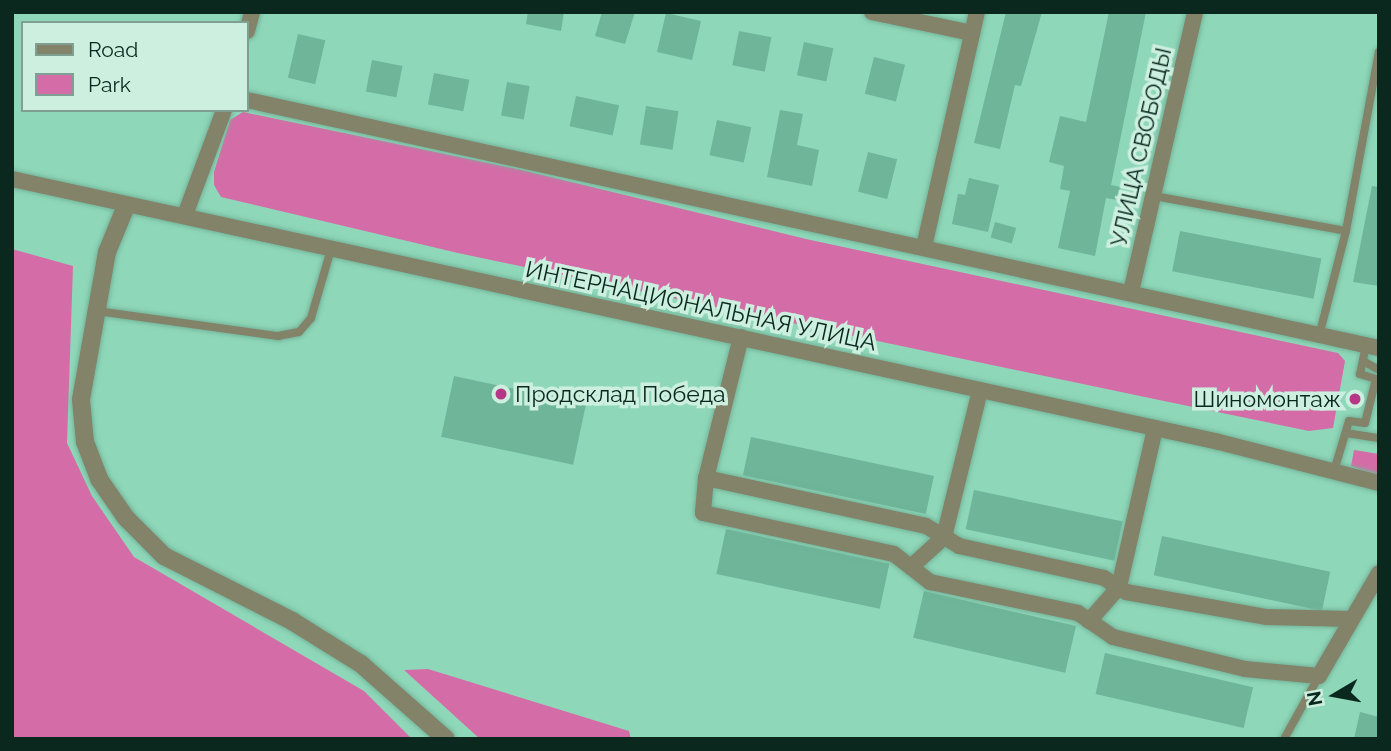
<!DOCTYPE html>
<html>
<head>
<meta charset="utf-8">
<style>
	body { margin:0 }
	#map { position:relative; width:1391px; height:751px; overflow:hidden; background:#8fd7b9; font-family:Raleway,sans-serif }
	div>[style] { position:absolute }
	.green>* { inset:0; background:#d46da7 }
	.building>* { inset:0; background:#6eb599; transform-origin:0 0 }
	.roads { filter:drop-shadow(0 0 2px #74b49a) drop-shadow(0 0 2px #74b49a) }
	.service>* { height:8px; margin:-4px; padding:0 4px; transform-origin:4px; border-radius:4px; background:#838369 }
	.minor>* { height:16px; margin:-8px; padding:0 8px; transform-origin:8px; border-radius:8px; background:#838369 }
	.tertiary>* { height:18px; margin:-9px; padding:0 9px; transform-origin:9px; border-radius:9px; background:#838369 }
	.dots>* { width:19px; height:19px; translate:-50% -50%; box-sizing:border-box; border:4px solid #ccefdf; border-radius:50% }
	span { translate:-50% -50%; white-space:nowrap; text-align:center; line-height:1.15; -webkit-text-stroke:7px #ccefdf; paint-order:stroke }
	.street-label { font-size:23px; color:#0a281e }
	.poi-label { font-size:23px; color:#0a281e }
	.left { translate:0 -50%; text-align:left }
	.right { translate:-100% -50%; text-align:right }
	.frame { position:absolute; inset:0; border:14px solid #0a281e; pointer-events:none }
	.legend { position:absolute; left:21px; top:21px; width:228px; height:91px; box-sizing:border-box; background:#ccefdf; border:2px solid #7e9f92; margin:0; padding:9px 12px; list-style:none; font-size:21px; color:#0a281e }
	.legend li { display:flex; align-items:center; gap:14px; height:35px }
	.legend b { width:35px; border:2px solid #7e9f92 }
	.north { position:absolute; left:1300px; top:660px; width:70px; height:70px; -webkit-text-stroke:5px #ccefdf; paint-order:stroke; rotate:260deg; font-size:19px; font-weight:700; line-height:28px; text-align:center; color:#0a281e }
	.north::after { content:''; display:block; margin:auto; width:24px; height:32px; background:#0a281e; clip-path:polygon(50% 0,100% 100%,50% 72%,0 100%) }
</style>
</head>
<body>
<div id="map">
	<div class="green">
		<i style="clip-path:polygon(243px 112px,522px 170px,806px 239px,1338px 353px,1345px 361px,1333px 428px,1309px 431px,1164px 401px,458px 253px,221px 197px,214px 185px,214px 172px,230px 120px)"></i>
		<i style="clip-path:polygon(12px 249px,73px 266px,67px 443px,92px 496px,134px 557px,364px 691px,412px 739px,12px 739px)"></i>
		<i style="clip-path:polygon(1354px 450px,1379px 454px,1379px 477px,1351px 466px)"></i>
		<i style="clip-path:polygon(428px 669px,629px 731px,631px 739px,480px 739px,404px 670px)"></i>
	</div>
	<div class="building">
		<i style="clip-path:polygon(528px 12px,564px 12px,561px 31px,526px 24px)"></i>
		<i style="clip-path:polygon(602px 12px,635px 12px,625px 44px,595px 36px)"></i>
		<i style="clip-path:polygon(1006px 12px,1042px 12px,1021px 86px,1015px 85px,1000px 149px,974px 143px)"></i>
		<i style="clip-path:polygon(1109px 12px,1146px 12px,1111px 185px,1121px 187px,1118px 200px,1106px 198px,1095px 256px,1058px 248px,1070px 191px,1060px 189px,1064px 166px,1049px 162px,1060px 116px,1086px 122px)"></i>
		<i style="left:666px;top:13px;width:36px;height:40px;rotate:13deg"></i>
		<i style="left:739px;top:31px;width:33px;height:35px;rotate:11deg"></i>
		<i style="left:298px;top:34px;width:28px;height:45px;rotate:13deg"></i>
		<i style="left:804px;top:42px;width:30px;height:34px;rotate:12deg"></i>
		<i style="left:874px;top:57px;width:32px;height:38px;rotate:14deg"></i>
		<i style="left:372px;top:60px;width:31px;height:32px;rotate:11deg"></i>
		<i style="left:434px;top:73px;width:36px;height:32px;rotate:11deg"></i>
		<i style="left:507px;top:82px;width:23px;height:34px;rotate:10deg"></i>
		<i style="left:576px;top:96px;width:44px;height:31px;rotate:12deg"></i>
		<i style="left:646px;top:106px;width:33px;height:39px;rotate:9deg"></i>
		<i style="clip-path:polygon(780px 110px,803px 114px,797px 145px,819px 150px,812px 186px,767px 177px)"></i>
		<i style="left:717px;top:120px;width:35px;height:36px;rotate:12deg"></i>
		<i style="left:868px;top:152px;width:30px;height:41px;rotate:14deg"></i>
		<i style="clip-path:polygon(969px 178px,999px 185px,988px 232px,952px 224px,958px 194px,965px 195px)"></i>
		<i style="clip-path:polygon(1372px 186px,1379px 187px,1379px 286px,1353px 282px)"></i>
		<i style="left:995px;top:222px;width:22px;height:16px;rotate:16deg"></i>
		<i style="left:1180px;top:231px;width:144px;height:41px;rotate:11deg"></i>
		<i style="left:454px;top:376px;width:135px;height:62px;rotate:12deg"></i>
		<i style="left:751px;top:437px;width:187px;height:39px;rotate:12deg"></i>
		<i style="left:974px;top:490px;width:152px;height:40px;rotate:12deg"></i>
		<i style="left:726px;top:529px;width:167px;height:46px;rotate:12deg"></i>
		<i style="left:1162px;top:536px;width:172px;height:40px;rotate:12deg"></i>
		<i style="left:924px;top:591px;width:156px;height:48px;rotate:13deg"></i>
		<i style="left:1105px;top:653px;width:152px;height:42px;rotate:13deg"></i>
		<i style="clip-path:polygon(1360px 712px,1379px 717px,1379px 739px,1354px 739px)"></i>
	</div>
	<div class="roads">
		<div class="service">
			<i style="left:1154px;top:196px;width:195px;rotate:10.3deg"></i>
			<i style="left:97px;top:311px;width:183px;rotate:7.9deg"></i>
			<i style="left:278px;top:336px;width:21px;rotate:-11deg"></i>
			<i style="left:299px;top:332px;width:18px;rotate:-49deg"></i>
			<i style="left:311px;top:318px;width:72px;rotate:-73.8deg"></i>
			<i style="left:1319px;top:336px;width:108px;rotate:-75.6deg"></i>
			<i style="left:1346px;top:231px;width:182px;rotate:-79.6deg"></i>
			<i style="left:1363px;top:361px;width:18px;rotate:29deg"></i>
			<i style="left:1346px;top:433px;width:33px;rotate:9deg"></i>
			<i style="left:1334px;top:471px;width:52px;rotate:-73.3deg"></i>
			<i style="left:1349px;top:421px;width:16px;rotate:7deg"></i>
			<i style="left:1365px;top:423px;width:45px;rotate:-76deg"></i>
			<i style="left:1376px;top:379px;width:17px;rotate:-163deg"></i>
			<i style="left:1360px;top:374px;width:29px;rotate:-78deg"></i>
			<i style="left:1284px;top:739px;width:72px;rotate:-60.9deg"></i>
		</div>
		<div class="minor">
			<i style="left:872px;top:12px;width:102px;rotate:11.9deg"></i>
			<i style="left:247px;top:31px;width:20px;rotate:-75deg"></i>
			<i style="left:247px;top:100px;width:1159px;rotate:12.36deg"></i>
			<i style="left:12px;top:179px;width:1235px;rotate:12.29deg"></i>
			<i style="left:1219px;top:442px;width:165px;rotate:14.4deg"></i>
			<i style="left:185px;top:215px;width:112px;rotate:-69.6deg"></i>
			<i style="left:924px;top:247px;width:241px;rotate:-77.3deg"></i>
			<i style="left:1131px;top:292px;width:287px;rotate:-77.1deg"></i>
			<i style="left:741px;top:337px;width:145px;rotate:103.9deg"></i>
			<i style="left:706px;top:478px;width:225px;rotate:12.3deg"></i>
			<i style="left:926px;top:526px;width:39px;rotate:31deg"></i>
			<i style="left:959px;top:546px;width:148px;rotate:12.4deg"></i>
			<i style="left:1104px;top:578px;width:26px;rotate:32deg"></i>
			<i style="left:1126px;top:592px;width:143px;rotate:10.1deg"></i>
			<i style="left:1267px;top:617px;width:84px;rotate:1.4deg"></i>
			<i style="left:706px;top:478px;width:35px;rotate:95deg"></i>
			<i style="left:703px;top:513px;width:195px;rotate:12.1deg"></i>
			<i style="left:894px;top:554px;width:46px;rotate:37.9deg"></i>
			<i style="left:930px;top:582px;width:151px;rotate:11.8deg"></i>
			<i style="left:1078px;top:613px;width:42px;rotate:34.4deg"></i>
			<i style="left:1113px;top:637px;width:136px;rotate:13.6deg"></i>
			<i style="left:1245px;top:669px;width:74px;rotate:5.4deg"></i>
			<i style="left:1319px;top:676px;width:119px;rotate:-59.8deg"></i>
			<i style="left:911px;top:567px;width:45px;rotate:-42.3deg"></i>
			<i style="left:944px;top:537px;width:151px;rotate:-76.2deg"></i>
			<i style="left:1089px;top:621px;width:45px;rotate:-48.6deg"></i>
			<i style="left:1119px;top:587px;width:163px;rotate:-77.2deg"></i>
		</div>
		<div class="tertiary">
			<i style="left:126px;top:206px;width:50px;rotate:112.4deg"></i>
			<i style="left:107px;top:252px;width:150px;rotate:100deg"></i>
			<i style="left:81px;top:400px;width:42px;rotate:84.6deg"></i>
			<i style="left:85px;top:442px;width:40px;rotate:69deg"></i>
			<i style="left:99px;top:479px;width:47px;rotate:55.3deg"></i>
			<i style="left:126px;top:518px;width:54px;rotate:45deg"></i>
			<i style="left:164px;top:556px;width:144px;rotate:26.9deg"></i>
			<i style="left:292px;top:621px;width:81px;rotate:31.9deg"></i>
			<i style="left:361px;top:664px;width:113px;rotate:41.4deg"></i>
		</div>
	</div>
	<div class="dots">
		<i style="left:501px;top:394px;background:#b63785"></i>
		<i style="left:1355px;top:399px;background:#b63785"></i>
	</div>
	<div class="street-label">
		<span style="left:1141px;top:147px;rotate:-77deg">УЛИЦА СВОБОДЫ</span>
		<span style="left:701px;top:306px;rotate:12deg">ИНТЕРНАЦИОНАЛЬНАЯ УЛИЦА</span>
	</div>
	<div class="poi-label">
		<span class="left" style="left:515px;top:394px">Продсклад Победа</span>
		<span class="right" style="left:1341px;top:399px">Шиномонтаж</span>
	</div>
	<div class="frame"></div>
	<ul class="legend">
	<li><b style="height:9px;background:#838369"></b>Road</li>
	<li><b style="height:19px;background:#d46da7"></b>Park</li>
	</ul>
	<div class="north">N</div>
</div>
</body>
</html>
